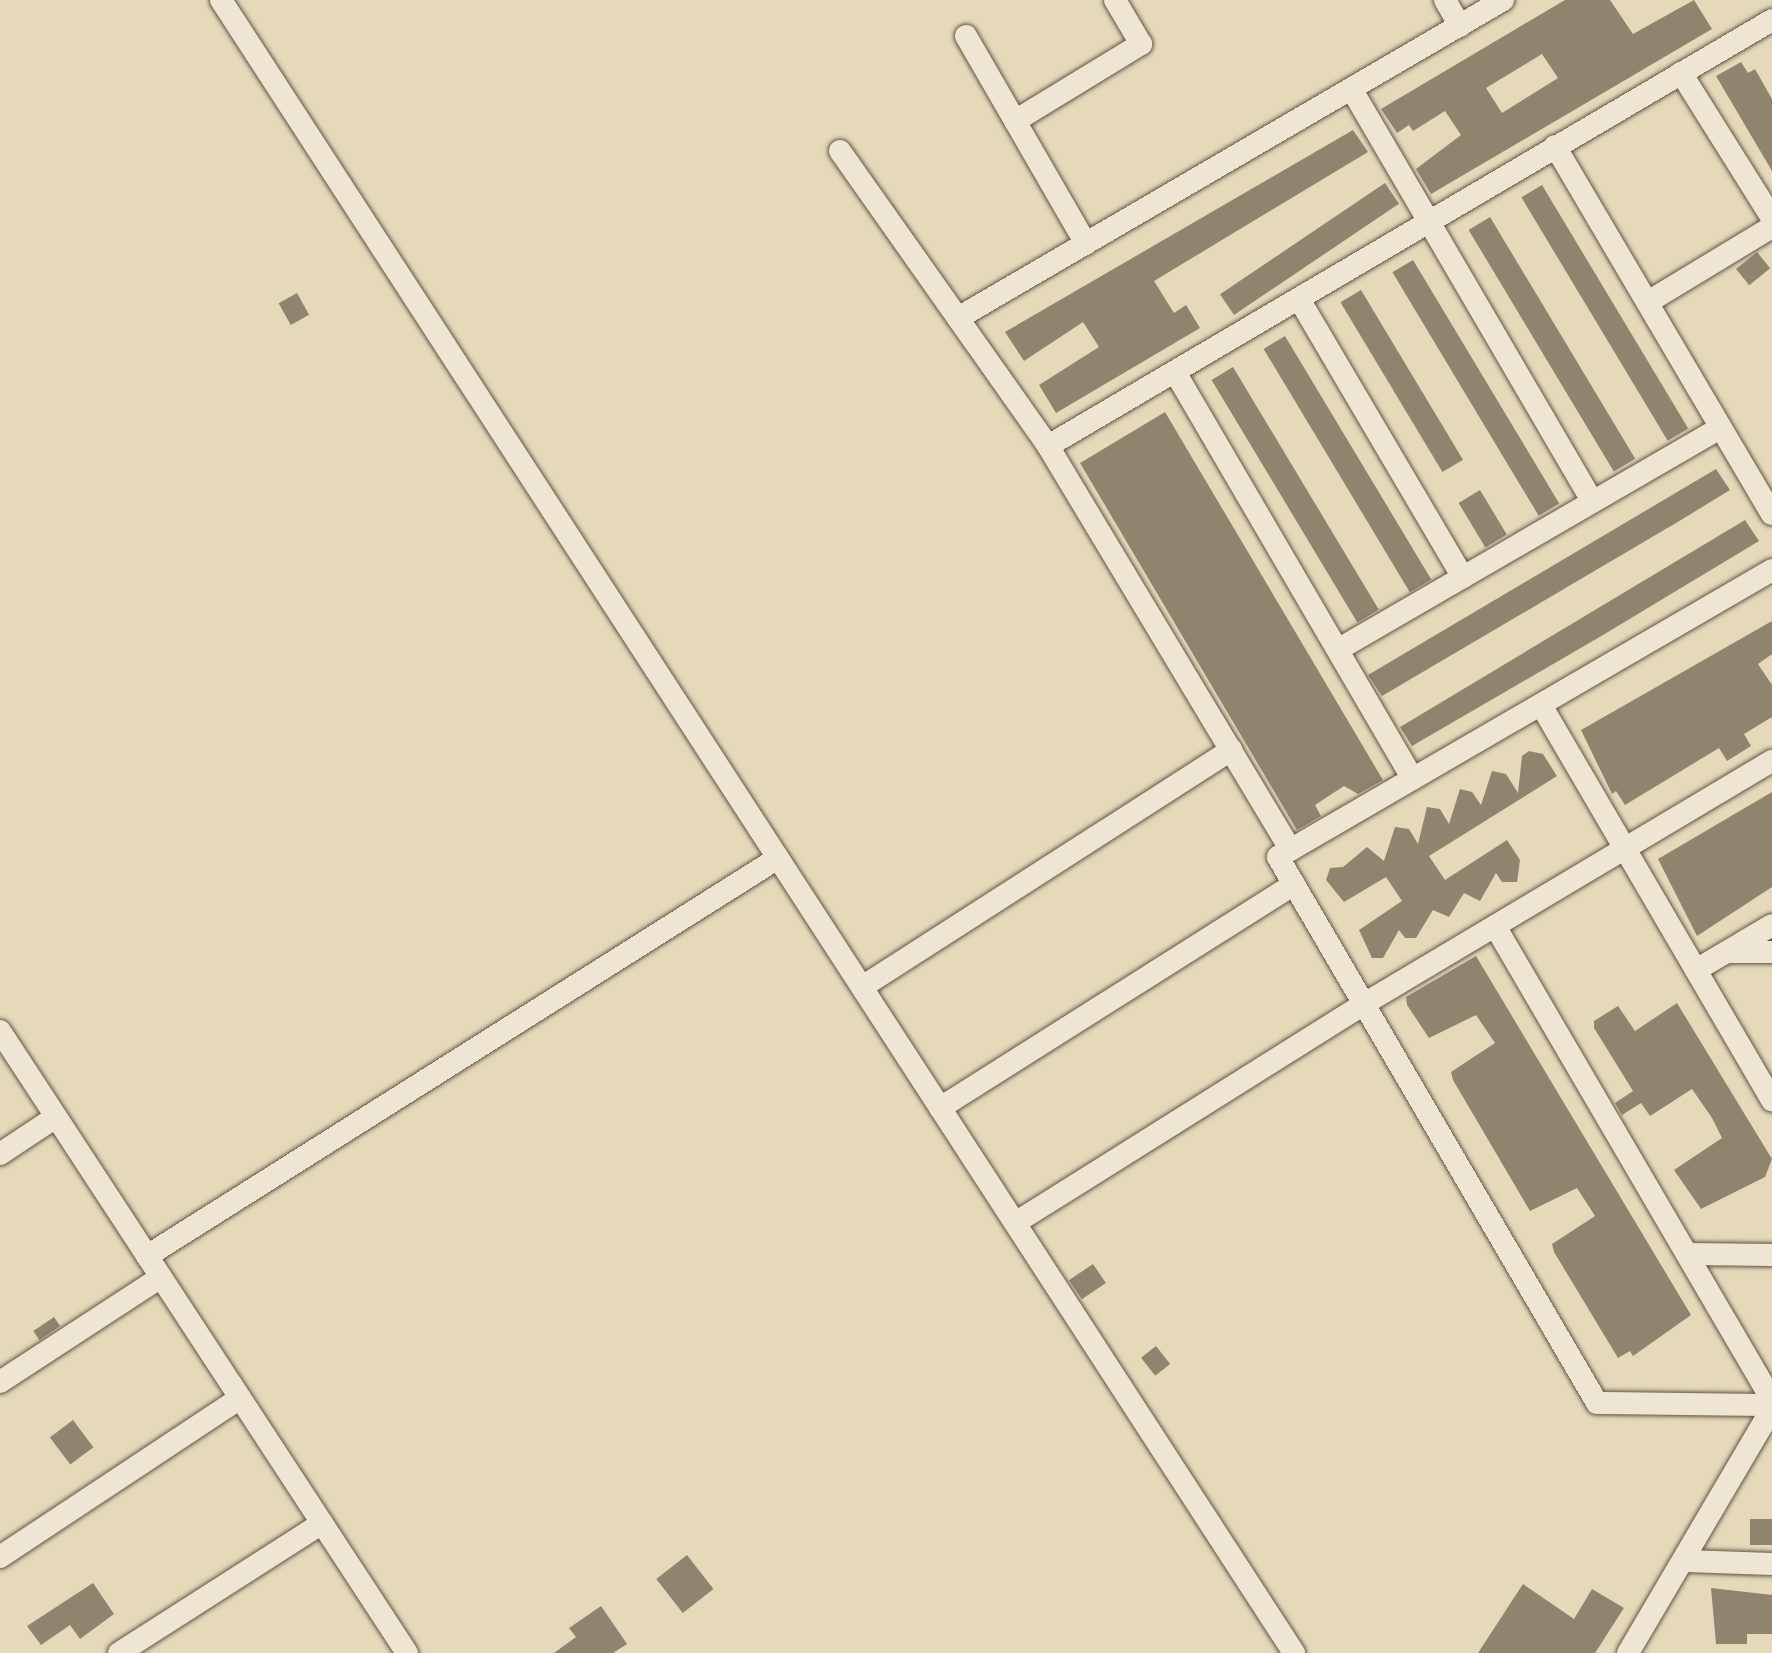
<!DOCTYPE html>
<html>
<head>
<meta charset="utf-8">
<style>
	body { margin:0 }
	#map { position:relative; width:1772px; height:1653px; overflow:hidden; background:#e5d9ba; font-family:"Old Standard TT",serif }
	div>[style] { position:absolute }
	.building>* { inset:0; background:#91846f; transform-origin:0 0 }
	.roads { filter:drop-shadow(0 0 2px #625444) drop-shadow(0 0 2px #625444) }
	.minor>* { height:22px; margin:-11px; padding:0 11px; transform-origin:11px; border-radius:11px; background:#eee6d2 }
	span { translate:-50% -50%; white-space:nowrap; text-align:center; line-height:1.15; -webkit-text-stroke:8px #eee6d2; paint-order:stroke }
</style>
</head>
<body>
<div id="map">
	<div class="building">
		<i style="clip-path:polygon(evenodd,1565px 0,1610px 0,1633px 34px,1694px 0,1712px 29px,1431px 194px,1416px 169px,1461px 135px,1445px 111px,1413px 131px,1409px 125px,1397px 133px,1381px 109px,1565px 0,1542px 54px,1558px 78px,1502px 113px,1486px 88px,1542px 54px)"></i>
		<i style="clip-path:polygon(1741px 62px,1748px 73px,1755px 69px,1772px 99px,1772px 171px,1716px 76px)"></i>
		<i style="clip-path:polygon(1353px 130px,1368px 152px,1154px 281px,1174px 313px,1186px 305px,1200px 328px,1056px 413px,1039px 385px,1099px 347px,1083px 322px,1024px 361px,1005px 332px)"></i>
		<i style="left:1385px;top:183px;width:25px;height:199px;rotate:56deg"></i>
		<i style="left:1542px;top:185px;width:284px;height:24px;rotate:59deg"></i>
		<i style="left:1490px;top:217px;width:282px;height:25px;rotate:59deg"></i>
		<i style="left:1757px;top:252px;width:21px;height:27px;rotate:51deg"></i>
		<i style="left:1413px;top:260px;width:284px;height:24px;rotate:59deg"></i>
		<i style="left:1361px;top:290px;width:198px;height:24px;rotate:59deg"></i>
		<i style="left:297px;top:293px;width:25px;height:21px;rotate:61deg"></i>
		<i style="left:1285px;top:336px;width:284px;height:25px;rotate:59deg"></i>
		<i style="left:1233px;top:367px;width:283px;height:25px;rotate:59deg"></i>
		<i style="clip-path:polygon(1165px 412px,1383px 780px,1358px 794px,1344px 786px,1315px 805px,1321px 816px,1297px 830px,1080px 463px)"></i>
		<i style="clip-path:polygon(1716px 469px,1730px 490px,1681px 520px,1382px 696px,1368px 675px)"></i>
		<i style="left:1480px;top:490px;width:52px;height:25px;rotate:59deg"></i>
		<i style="clip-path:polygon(1745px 520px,1759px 541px,1603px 635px,1412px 746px,1400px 727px)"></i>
		<i style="clip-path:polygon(1772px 621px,1772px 654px,1758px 664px,1772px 685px,1772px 717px,1744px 734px,1751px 746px,1727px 761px,1719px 748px,1625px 805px,1616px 791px,1612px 794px,1581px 730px)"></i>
		<i style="clip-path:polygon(1529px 751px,1543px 754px,1557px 776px,1429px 856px,1445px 880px,1507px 840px,1520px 860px,1517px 882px,1502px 882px,1496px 873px,1480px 901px,1464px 893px,1449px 917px,1433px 910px,1416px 938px,1405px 938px,1399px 930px,1383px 958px,1372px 958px,1359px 930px,1402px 901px,1386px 877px,1344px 902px,1326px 880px,1330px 868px,1343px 867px,1367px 847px,1384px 861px,1395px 827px,1409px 829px,1418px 844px,1427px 807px,1440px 809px,1449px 824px,1460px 789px,1472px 792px,1481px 805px,1492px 771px,1506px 774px,1518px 793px,1522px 756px)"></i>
		<i style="clip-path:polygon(1772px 792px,1772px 887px,1697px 936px,1658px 859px)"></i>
		<i style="clip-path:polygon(1476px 956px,1691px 1315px,1633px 1356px,1630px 1351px,1618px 1358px,1554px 1252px,1552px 1244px,1595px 1216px,1577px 1188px,1530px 1211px,1453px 1080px,1451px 1072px,1495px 1043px,1476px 1015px,1429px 1038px,1407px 1005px,1406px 997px)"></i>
		<i style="clip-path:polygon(1677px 1003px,1772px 1159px,1765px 1177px,1701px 1209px,1674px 1170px,1722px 1138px,1712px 1118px,1692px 1089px,1650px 1116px,1641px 1103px,1622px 1115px,1615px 1103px,1633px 1091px,1594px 1028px,1594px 1021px,1618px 1006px,1635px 1031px)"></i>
		<i style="left:1093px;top:1264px;width:23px;height:29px;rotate:56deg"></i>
		<i style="left:54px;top:1317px;width:11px;height:25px;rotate:56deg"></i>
		<i style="left:1156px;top:1346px;width:23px;height:19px;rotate:52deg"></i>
		<i style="left:73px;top:1420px;width:34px;height:29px;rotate:53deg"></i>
		<i style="left:1750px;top:1519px;width:22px;height:26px"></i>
		<i style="left:687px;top:1555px;width:43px;height:39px;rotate:52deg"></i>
		<i style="clip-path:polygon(93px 1583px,114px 1614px,80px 1639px,70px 1625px,41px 1645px,27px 1626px)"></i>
		<i style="clip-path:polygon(1523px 1584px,1574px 1619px,1592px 1589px,1624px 1608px,1595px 1653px,1478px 1653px)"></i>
		<i style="clip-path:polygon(1711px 1588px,1772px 1595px,1772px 1634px,1747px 1634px,1747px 1644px,1716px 1644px)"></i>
		<i style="clip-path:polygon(601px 1606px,627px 1644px,613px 1653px,554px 1653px,576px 1637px,569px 1628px)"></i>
	</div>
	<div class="roads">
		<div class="minor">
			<i style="left:221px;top:0;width:1971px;rotate:57.01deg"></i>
			<i style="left:1445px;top:0;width:30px;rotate:60deg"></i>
			<i style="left:966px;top:36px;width:240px;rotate:60deg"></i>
			<i style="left:1681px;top:73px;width:171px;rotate:57.9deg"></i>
			<i style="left:1352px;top:90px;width:476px;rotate:59.7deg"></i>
			<i style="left:1015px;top:121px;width:148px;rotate:-31.4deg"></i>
			<i style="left:1141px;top:44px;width:51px;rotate:-120.6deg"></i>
			<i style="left:1555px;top:146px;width:427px;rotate:59.5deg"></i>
			<i style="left:840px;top:151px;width:361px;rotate:54.8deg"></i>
			<i style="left:1048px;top:446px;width:471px;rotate:59deg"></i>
			<i style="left:1299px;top:299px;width:323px;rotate:59.5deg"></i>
			<i style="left:1648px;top:302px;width:145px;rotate:-31.2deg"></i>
			<i style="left:958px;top:318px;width:631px;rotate:-30.26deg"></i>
			<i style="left:1175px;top:372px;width:471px;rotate:59.7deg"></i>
			<i style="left:1048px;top:446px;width:840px;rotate:-30.47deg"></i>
			<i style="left:1772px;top:570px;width:571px;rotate:149.84deg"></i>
			<i style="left:1278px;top:857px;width:632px;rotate:59.7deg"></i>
			<i style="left:1597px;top:1403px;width:175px;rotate:0.7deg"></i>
			<i style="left:1339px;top:649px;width:441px;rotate:-30.1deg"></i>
			<i style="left:1541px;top:705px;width:458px;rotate:59.7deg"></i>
			<i style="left:1495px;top:926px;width:549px;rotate:59.7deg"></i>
			<i style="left:1729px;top:952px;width:43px"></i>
			<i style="left:1696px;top:970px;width:88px;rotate:-30.6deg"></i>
			<i style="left:862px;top:987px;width:439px;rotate:-32.7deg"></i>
			<i style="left:0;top:1031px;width:743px;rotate:56.8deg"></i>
			<i style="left:940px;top:1108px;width:419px;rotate:-32.3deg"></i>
			<i style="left:0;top:1154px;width:67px;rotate:-33.5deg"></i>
			<i style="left:1015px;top:1223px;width:412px;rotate:-32.1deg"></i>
			<i style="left:1364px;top:1004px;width:475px;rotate:-30.8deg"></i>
			<i style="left:1687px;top:1254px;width:85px;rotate:0.7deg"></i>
			<i style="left:147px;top:1256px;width:746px;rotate:-32.24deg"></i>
			<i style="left:0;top:1382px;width:192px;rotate:-33.1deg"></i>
			<i style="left:0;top:1557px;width:288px;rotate:-33.5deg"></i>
			<i style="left:1686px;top:1561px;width:86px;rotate:2deg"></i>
			<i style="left:119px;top:1653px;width:241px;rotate:-32.6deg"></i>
			<i style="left:1628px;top:1653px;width:283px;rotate:-59.5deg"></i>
		</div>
	</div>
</div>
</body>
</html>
